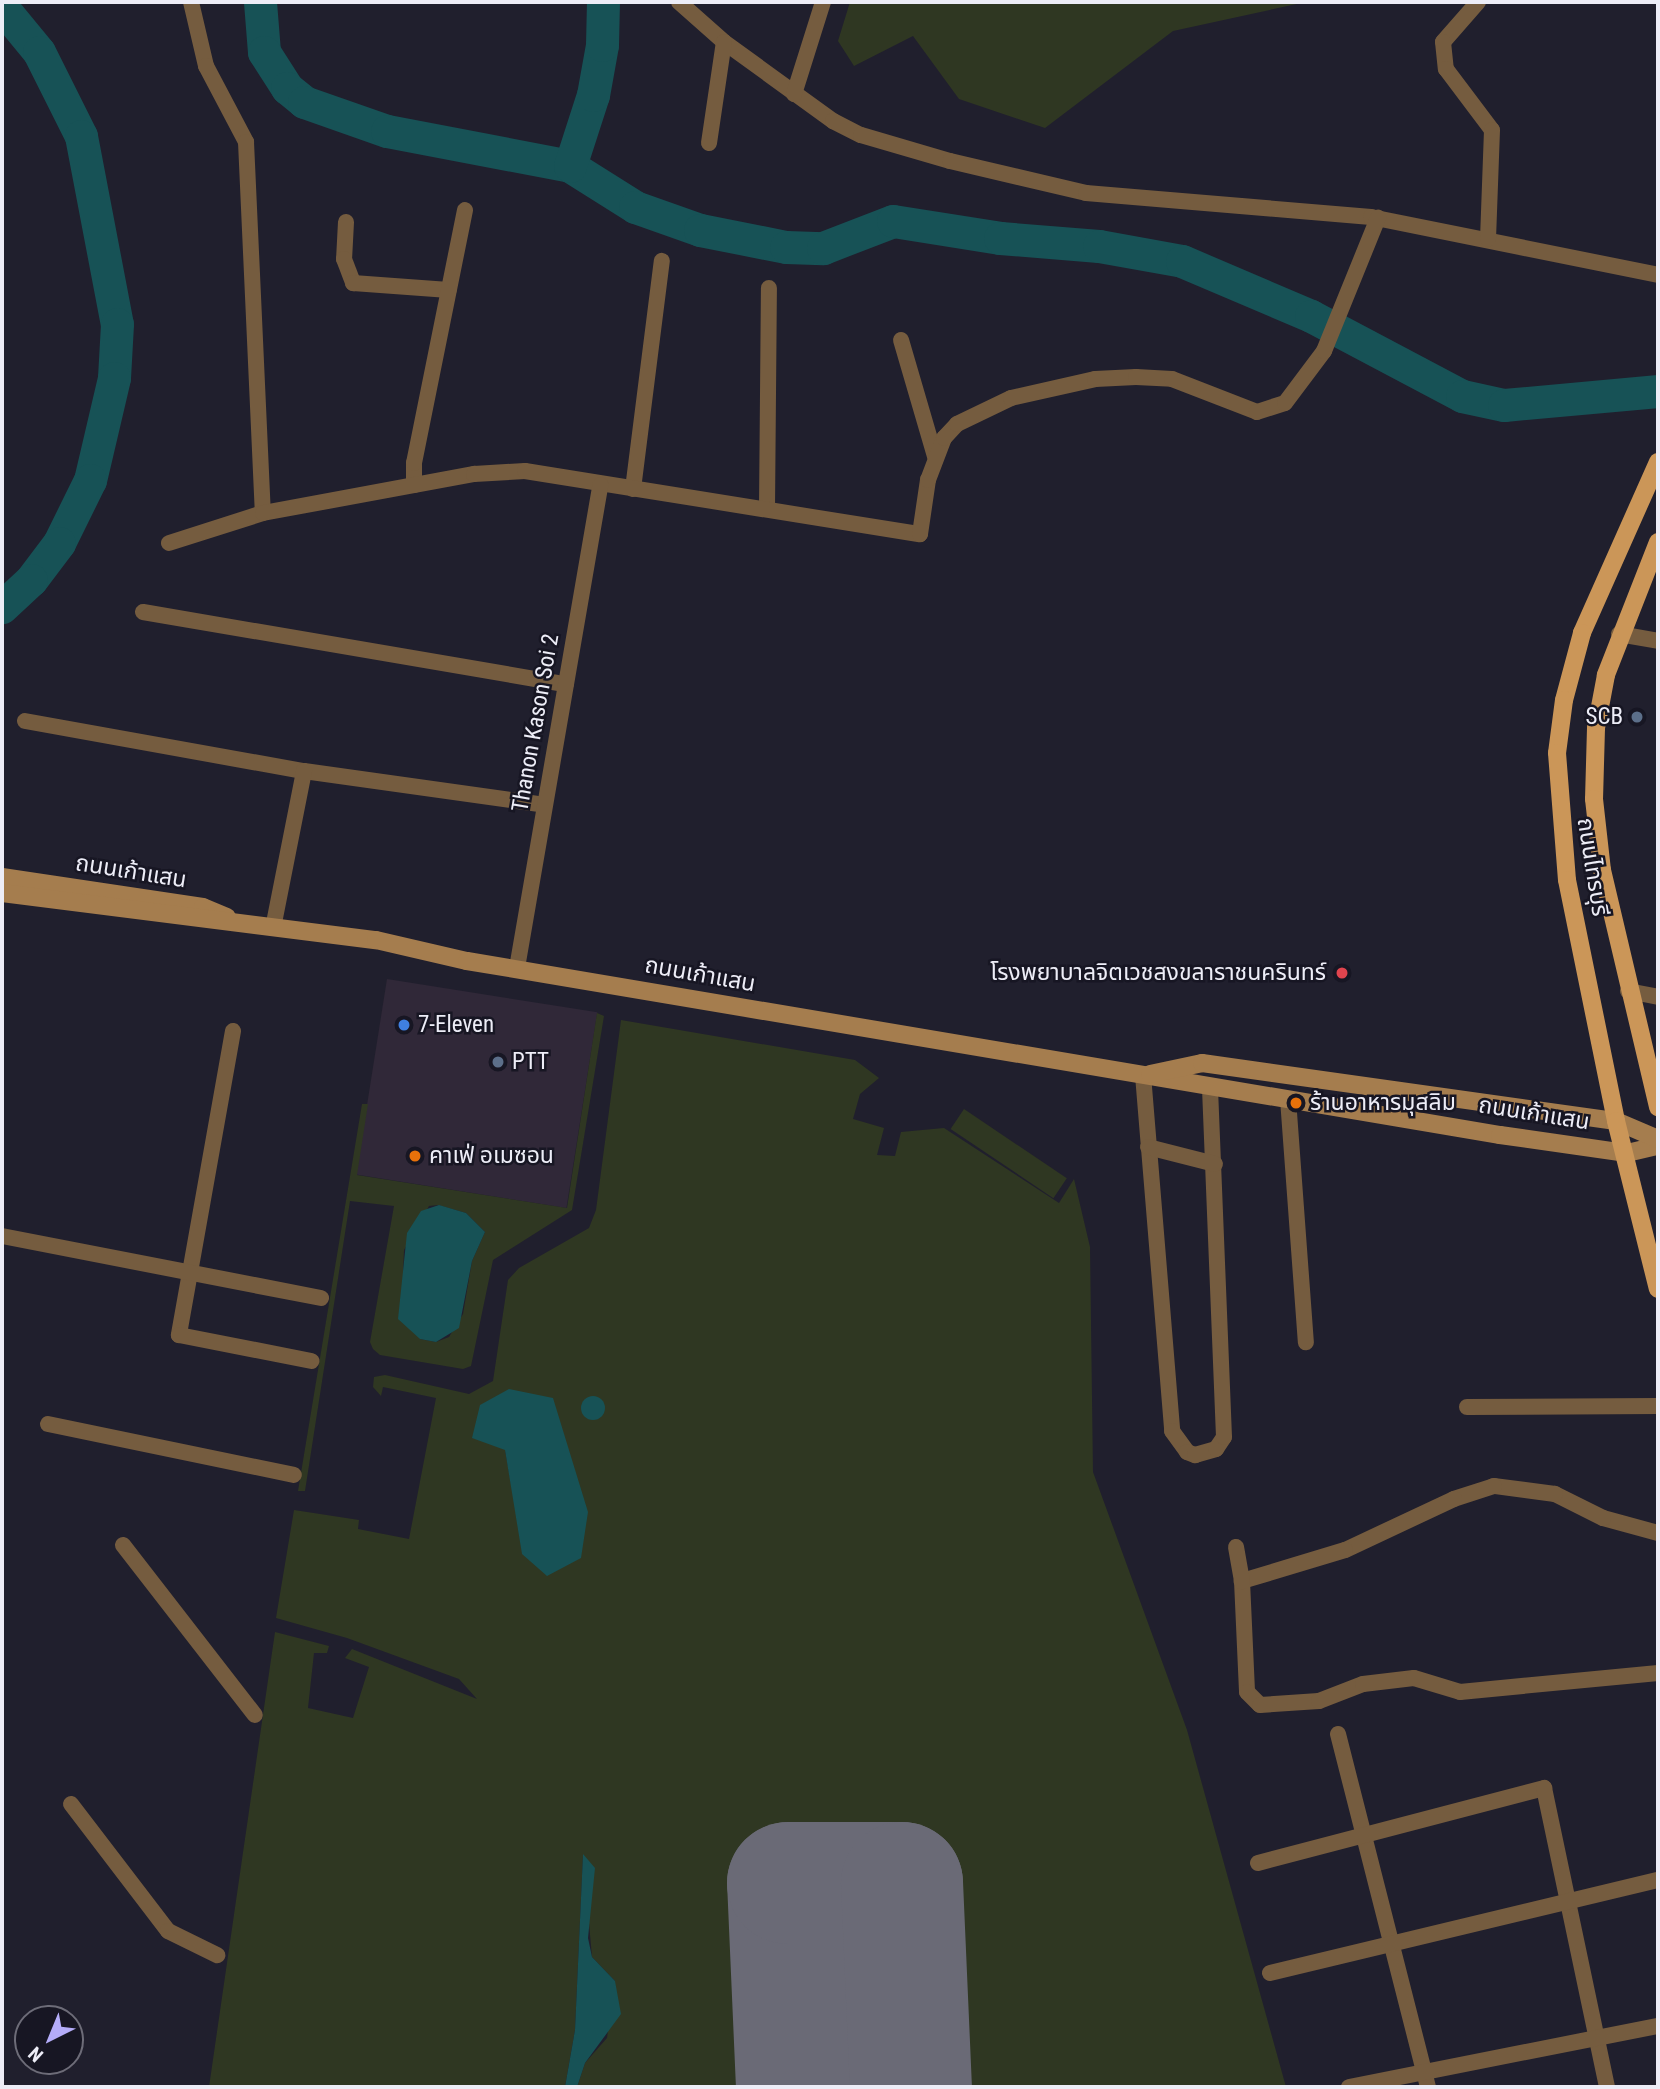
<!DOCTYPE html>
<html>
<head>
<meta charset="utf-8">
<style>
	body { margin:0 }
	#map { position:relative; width:1660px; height:2089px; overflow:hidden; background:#201f2d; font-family:"Roboto Condensed","Noto Sans Thai",sans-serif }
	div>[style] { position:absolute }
	.commercial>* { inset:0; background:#302838; transform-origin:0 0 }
	.green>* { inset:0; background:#2f3722; transform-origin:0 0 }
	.water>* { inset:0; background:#175256 }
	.round { border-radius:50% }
	.river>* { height:33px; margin:-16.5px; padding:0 16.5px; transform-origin:16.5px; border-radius:16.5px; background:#175256 }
	.runway>* { height:122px; margin:-61px; padding:0 61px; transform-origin:61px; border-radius:61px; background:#6a6a76 }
	.street>* { height:16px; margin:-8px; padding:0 8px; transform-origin:8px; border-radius:8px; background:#755c3f }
	.secondary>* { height:18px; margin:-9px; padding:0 9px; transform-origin:9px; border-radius:9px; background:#a57d4e }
	.primary>* { height:18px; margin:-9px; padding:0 9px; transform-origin:9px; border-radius:9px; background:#cb9658 }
	.dots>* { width:19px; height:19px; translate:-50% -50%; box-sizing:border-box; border:4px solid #171623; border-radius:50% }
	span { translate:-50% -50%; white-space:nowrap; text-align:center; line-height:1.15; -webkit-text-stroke:5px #171623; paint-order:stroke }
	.poi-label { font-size:23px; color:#ededf7 }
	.right { translate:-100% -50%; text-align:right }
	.left { translate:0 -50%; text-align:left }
	.street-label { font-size:23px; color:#ededf7 }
	.frame { position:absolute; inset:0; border:4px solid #ededf7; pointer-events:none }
	.north { position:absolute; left:14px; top:2005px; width:70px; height:70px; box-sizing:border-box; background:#171623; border:2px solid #6d6c78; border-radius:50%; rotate:223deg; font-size:19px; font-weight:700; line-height:28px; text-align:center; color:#ededf7 }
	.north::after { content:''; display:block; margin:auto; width:24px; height:32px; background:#b4acf9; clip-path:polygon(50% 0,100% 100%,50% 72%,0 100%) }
</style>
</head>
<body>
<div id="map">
	<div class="commercial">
		<i style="left:387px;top:979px;width:213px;height:198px;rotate:9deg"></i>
	</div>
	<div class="green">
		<i style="clip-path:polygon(850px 2px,1306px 2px,1173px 31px,1045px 128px,959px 99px,913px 36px,854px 66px,838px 41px)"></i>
		<i style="clip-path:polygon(evenodd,597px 1013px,604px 1016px,572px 1210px,493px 1260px,471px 1366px,463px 1369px,380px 1355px,373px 1349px,370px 1342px,394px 1206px,350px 1201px,305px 1491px,298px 1491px,362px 1104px,368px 1104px,357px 1175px,567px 1208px,597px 1013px,438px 1205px,466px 1213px,485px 1232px,472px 1261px,463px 1314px,449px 1337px,436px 1342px,420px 1339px,403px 1272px,404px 1250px,429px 1206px,438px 1205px)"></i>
		<i style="clip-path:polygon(evenodd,621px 1020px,855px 1060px,879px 1078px,860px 1094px,853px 1119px,884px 1128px,877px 1155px,895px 1156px,901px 1132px,944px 1128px,1059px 1203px,1074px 1179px,1090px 1247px,1093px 1472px,1187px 1730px,1286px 2087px,929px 2087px,917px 1871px,775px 1872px,784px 2087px,577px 2087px,585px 2063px,607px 2038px,615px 1981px,592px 1957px,583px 1855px,575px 2030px,565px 2087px,209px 2087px,275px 1632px,329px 1646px,327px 1653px,314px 1653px,308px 1708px,353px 1718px,369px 1667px,345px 1658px,352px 1649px,477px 1699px,459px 1679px,347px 1638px,276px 1618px,294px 1510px,359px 1520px,358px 1529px,409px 1539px,436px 1398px,383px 1387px,381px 1396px,373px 1387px,374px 1377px,385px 1375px,469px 1394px,493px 1381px,508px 1280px,519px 1268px,589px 1228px,596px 1210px,621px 1020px,505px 1450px,547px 1575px,513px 1494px,505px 1450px)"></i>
		<i style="left:964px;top:1109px;width:124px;height:24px;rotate:34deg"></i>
	</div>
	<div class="water">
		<i style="clip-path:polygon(439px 1205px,466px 1213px,485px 1232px,472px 1261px,459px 1328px,436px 1342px,420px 1339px,398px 1319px,407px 1233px,421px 1211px)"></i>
		<i style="clip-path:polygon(509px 1389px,553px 1398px,588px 1512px,581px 1558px,547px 1576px,522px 1554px,505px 1450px,472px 1438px,480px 1405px)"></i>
		<i class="round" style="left:581px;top:1396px;width:24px;height:24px"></i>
		<i style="clip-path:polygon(583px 1854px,595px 1868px,588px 1938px,592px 1957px,615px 1981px,621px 2014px,585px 2063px,577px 2087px,565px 2087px,575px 2030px)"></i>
	</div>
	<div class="river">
		<i style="left:260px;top:2px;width:50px;rotate:85.4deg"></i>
		<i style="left:264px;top:52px;width:43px;rotate:57.4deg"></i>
		<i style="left:287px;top:88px;width:22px;rotate:39deg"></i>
		<i style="left:304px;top:102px;width:88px;rotate:19.3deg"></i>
		<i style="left:387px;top:131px;width:186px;rotate:10.8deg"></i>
		<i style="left:570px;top:166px;width:77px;rotate:32.2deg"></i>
		<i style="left:635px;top:207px;width:69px;rotate:19.5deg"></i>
		<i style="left:700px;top:230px;width:88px;rotate:11.2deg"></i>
		<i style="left:786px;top:247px;width:37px;rotate:2deg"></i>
		<i style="left:823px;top:248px;width:75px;rotate:-21.1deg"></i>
		<i style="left:893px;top:221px;width:108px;rotate:9deg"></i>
		<i style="left:1000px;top:238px;width:99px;rotate:4.6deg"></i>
		<i style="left:1099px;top:246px;width:84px;rotate:10.2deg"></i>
		<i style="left:1182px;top:261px;width:140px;rotate:23.1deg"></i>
		<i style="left:1311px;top:316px;width:171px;rotate:27.9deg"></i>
		<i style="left:1462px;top:396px;width:43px;rotate:12.1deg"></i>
		<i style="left:1504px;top:405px;width:155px;rotate:-5.2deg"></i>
		<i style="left:2px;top:7px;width:58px;rotate:50.6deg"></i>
		<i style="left:39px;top:52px;width:94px;rotate:63.4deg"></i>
		<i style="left:81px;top:136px;width:191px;rotate:79.2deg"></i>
		<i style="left:117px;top:324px;width:54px;rotate:93.2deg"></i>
		<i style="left:114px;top:378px;width:105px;rotate:103.2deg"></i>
		<i style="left:90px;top:480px;width:70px;rotate:116.2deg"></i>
		<i style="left:59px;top:543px;width:46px;rotate:127.1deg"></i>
		<i style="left:31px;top:580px;width:40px;rotate:137deg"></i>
		<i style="left:570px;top:166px;width:75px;rotate:-72.1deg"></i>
		<i style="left:593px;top:95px;width:51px;rotate:-79.8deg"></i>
		<i style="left:602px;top:45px;width:43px;rotate:-88.7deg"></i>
	</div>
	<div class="runway">
		<i style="left:797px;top:2087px;width:204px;rotate:-92.5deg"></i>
		<i style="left:788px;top:1883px;width:114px"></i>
		<i style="left:902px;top:1883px;width:204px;rotate:87.5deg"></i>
	</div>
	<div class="street">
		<i style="left:191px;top:2px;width:66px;rotate:76.8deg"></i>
		<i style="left:206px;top:66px;width:86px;rotate:62.2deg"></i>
		<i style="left:246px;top:142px;width:371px;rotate:87.4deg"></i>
		<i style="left:679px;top:2px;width:60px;rotate:41.6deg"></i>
		<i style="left:724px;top:42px;width:135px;rotate:35.9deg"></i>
		<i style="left:833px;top:121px;width:31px;rotate:27deg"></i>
		<i style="left:861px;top:135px;width:93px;rotate:16.3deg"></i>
		<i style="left:950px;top:161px;width:140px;rotate:13.2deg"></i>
		<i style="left:1086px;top:193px;width:286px;rotate:4.8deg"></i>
		<i style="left:1371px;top:217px;width:293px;rotate:11.4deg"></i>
		<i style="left:1478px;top:2px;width:53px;rotate:131.2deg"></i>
		<i style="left:1443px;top:42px;width:27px;rotate:84deg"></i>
		<i style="left:1446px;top:69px;width:76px;rotate:53deg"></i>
		<i style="left:1492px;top:130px;width:109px;rotate:92.1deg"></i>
		<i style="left:794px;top:94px;width:96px;rotate:-72.5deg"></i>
		<i style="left:709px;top:143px;width:102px;rotate:-81.6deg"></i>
		<i style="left:346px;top:222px;width:37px;rotate:93deg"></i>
		<i style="left:344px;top:259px;width:26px;rotate:69deg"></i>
		<i style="left:353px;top:283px;width:96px;rotate:4.2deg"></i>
		<i style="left:901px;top:340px;width:121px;rotate:73.7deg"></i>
		<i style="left:414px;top:485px;width:22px;rotate:-90deg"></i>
		<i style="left:414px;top:463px;width:258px;rotate:-78.6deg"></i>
		<i style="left:633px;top:489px;width:230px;rotate:-82.8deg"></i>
		<i style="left:767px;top:508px;width:220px;rotate:-89.5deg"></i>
		<i style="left:169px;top:543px;width:99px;rotate:-17.7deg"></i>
		<i style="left:263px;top:513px;width:215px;rotate:-10.5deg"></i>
		<i style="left:474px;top:474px;width:51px;rotate:-3.4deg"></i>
		<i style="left:525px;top:471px;width:400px;rotate:9.1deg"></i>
		<i style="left:920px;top:534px;width:55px;rotate:-81.6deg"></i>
		<i style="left:928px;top:480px;width:45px;rotate:-69.1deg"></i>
		<i style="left:944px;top:438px;width:19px;rotate:-47deg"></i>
		<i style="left:957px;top:424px;width:60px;rotate:-25.7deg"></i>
		<i style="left:1011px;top:398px;width:86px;rotate:-12.7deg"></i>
		<i style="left:1095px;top:379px;width:41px;rotate:-2.8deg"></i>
		<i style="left:1136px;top:377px;width:36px;rotate:3deg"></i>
		<i style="left:1172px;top:379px;width:91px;rotate:21.2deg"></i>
		<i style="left:1257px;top:412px;width:29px;rotate:-18deg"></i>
		<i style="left:1285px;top:403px;width:65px;rotate:-53.1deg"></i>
		<i style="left:1324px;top:351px;width:144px;rotate:-67.9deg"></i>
		<i style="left:143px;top:612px;width:429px;rotate:9.7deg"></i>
		<i style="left:1619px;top:634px;width:40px;rotate:10deg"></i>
		<i style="left:25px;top:721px;width:283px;rotate:10.2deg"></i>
		<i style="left:304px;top:771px;width:243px;rotate:8deg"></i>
		<i style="left:273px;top:928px;width:160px;rotate:-78.8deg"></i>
		<i style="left:517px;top:968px;width:490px;rotate:-80.2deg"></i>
		<i style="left:1628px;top:991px;width:31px;rotate:11deg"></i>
		<i style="left:233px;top:1031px;width:309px;rotate:100.1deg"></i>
		<i style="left:179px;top:1335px;width:135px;rotate:11.1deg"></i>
		<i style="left:1143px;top:1075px;width:357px;rotate:85.3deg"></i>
		<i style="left:1172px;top:1431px;width:26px;rotate:54deg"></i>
		<i style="left:1187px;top:1452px;width:9px;rotate:21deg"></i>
		<i style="left:1195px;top:1455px;width:22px;rotate:-16deg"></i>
		<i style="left:1216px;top:1449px;width:14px;rotate:-56deg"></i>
		<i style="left:1224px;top:1437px;width:349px;rotate:-92.3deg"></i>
		<i style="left:1288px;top:1099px;width:244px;rotate:85.8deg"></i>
		<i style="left:1148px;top:1147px;width:69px;rotate:14.2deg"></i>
		<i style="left:2px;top:1236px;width:325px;rotate:11deg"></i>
		<i style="left:1467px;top:1407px;width:191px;rotate:-0.3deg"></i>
		<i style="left:48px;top:1424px;width:251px;rotate:11.7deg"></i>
		<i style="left:1658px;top:1533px;width:57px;rotate:-164.7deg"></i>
		<i style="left:1603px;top:1518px;width:54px;rotate:-153.4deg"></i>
		<i style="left:1555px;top:1494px;width:62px;rotate:-172.5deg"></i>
		<i style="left:1494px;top:1486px;width:42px;rotate:162deg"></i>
		<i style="left:1454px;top:1499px;width:120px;rotate:154.9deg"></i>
		<i style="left:1345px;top:1550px;width:108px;rotate:163.2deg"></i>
		<i style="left:1242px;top:1581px;width:111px;rotate:87.4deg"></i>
		<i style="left:1247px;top:1692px;width:18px;rotate:45deg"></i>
		<i style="left:1260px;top:1705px;width:59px;rotate:-3.9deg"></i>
		<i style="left:1319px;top:1701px;width:47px;rotate:-21.1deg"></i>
		<i style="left:1363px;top:1684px;width:51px;rotate:-6.7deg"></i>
		<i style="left:1414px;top:1678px;width:48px;rotate:16.9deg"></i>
		<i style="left:1460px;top:1692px;width:199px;rotate:-5.5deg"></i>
		<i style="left:123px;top:1545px;width:215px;rotate:52.2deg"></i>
		<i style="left:1236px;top:1547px;width:35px;rotate:80deg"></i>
		<i style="left:1338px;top:1734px;width:364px;rotate:75.7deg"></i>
		<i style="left:71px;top:1804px;width:160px;rotate:52.6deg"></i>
		<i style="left:168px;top:1931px;width:55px;rotate:26.1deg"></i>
		<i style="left:1258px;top:1863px;width:296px;rotate:-14.7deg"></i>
		<i style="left:1544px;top:1788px;width:306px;rotate:78.1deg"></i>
		<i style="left:1270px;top:1973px;width:399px;rotate:-13.5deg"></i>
		<i style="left:1349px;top:2087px;width:315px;rotate:-11.2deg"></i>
	</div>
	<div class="secondary">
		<i style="left:2px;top:877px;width:203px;rotate:8.5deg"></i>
		<i style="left:203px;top:907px;width:26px;rotate:23deg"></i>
		<i style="left:2px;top:893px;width:377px;rotate:7.2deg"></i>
		<i style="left:376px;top:940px;width:93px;rotate:13deg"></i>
		<i style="left:467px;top:961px;width:1048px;rotate:9.56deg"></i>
		<i style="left:1500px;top:1135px;width:128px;rotate:8.1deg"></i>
		<i style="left:1627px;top:1153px;width:32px;rotate:-13deg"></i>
		<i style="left:1150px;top:1074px;width:53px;rotate:-11.9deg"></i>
		<i style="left:1202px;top:1063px;width:418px;rotate:8deg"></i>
		<i style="left:1616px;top:1121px;width:46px;rotate:23.2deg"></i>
	</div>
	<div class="primary">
		<i style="left:1658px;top:462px;width:187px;rotate:114deg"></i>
		<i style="left:1582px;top:633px;width:69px;rotate:105deg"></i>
		<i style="left:1564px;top:700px;width:53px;rotate:97.5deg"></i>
		<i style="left:1557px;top:753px;width:127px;rotate:85.5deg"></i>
		<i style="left:1567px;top:880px;width:246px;rotate:78.5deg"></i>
		<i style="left:1616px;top:1121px;width:173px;rotate:76deg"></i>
		<i style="left:1658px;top:542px;width:143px;rotate:111.4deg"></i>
		<i style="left:1606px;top:675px;width:54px;rotate:100.7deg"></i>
		<i style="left:1596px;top:728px;width:71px;rotate:91.6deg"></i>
		<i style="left:1594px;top:799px;width:71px;rotate:83.6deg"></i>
		<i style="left:1602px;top:870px;width:244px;rotate:76.7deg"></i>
	</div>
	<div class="dots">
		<i style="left:1637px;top:717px;background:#5c6f8a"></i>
		<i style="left:1342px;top:973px;background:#e0444e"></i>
		<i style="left:404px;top:1025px;background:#3f7fe0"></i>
		<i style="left:498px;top:1062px;background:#5c6f8a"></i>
		<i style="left:1296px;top:1103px;background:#e8710a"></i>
		<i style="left:415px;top:1156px;background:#e8710a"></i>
	</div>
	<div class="poi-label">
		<span class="right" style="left:1623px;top:717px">SCB</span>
		<span class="right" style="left:1326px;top:973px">โรงพยาบาลจิตเวชสงขลาราชนครินทร์</span>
		<span class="left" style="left:418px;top:1025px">7-Eleven</span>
		<span class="left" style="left:512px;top:1062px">PTT</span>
		<span class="left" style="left:1310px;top:1103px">ร้านอาหารมุสลิม</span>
		<span class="left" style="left:429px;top:1156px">คาเฟ่ อเมซอน</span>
	</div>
	<div class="street-label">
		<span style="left:536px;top:723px;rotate:-80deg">Thanon Kason Soi 2</span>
		<span style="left:1592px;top:867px;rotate:81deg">ถนนไทรบุรี</span>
		<span style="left:131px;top:872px;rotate:9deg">ถนนเก้าแสน</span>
		<span style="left:700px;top:975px;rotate:10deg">ถนนเก้าแสน</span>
		<span style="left:1534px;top:1114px;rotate:9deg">ถนนเก้าแสน</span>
	</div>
	<div class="frame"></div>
	<div class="north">N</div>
</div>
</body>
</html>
